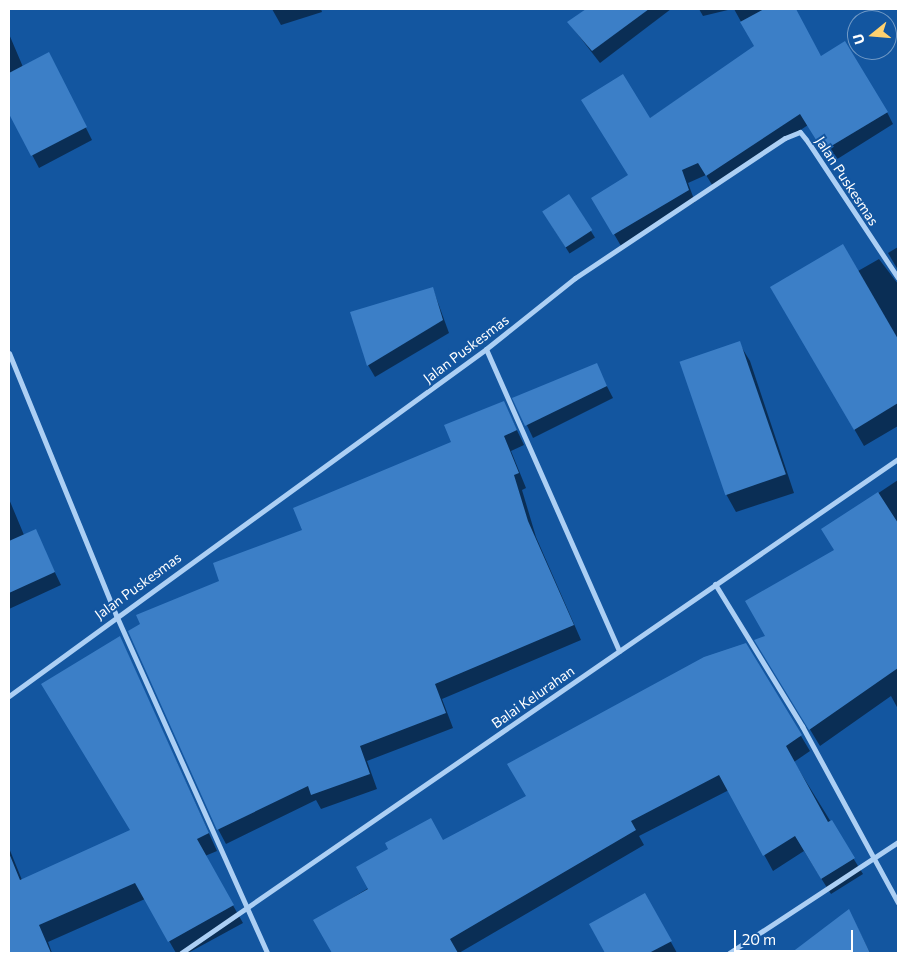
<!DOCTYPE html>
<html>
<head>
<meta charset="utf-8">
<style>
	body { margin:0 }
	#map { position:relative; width:907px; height:962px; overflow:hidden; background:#1356a0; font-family:Commissioner,sans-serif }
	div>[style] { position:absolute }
	.shadow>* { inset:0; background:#0007; transform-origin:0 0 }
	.building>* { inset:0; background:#3c7fc7; transform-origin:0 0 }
	.minor>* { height:5px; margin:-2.5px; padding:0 2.5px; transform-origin:2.5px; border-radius:2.5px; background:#accff4 }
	span { translate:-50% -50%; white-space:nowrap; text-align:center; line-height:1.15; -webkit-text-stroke:4px #1356a0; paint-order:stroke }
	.street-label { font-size:14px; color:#fff }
	.frame { position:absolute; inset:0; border:10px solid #fff; pointer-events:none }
	.north { position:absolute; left:847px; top:10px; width:50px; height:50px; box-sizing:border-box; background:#1356a0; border:1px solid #719ac6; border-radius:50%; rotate:253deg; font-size:14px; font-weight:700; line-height:20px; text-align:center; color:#fff }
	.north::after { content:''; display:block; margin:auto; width:18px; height:22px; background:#ffd16f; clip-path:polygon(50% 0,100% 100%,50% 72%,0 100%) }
	.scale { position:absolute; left:734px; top:930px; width:119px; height:22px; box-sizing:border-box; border:2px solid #fff; border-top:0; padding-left:6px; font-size:15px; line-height:18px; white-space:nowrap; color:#fff; -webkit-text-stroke:4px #1356a0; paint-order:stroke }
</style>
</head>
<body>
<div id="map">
	<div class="shadow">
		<i style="clip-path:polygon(272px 9px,321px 9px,322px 12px,281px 25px)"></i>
		<i style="clip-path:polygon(588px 9px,671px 9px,600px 63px,569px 23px)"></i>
		<i style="clip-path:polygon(699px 9px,732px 9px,703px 16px)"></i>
		<i style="clip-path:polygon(734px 9px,795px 9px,821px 57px,887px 112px,893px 124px,831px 163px,808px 125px,714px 188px,706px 175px,688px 183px,695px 202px,621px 246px,593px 198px,630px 176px,649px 119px,755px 47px)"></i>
		<i style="clip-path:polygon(9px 34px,23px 67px,55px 66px,92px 140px,39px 168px,9px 111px)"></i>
		<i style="left:569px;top:196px;width:49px;height:30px;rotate:58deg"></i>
		<i style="clip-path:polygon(898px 247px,898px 270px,888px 253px)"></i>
		<i style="clip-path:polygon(879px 259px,898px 284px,898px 426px,864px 446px,772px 287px,858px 271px)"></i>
		<i style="clip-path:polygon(433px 289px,449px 333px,375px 377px,368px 365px)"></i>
		<i style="clip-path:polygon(739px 343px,750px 361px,794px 493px,736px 512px,726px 494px)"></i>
		<i style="clip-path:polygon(596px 365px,613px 398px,533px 438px,514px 398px)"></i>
		<i style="clip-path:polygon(504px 403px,524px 445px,511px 451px,526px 488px,522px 490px,536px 537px,581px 640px,442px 699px,453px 728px,367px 761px,377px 789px,321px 809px,316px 800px,226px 844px,218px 829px,221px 582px,453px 443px)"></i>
		<i style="clip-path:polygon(898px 480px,898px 709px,891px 696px,820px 746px,766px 657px,767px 637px,835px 551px,823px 530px)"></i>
		<i style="clip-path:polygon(9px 499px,24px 535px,35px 531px,61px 585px,9px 609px)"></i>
		<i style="clip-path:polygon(120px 638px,217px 851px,205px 856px,243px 923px,188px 953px,176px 953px,145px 899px,48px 942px,52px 953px,9px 953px,9px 848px,22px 880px,132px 831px)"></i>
		<i style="clip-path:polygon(801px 736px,810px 751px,794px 762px,863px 874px,831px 894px,804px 851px,773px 871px,729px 790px,639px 836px,644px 845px,459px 953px,333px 953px,315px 921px,443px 842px)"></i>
		<i style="clip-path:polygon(645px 895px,677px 953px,606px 953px,591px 925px)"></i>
		<i style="clip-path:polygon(849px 911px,870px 953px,793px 953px)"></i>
	</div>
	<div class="building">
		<i style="clip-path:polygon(586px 9px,649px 9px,592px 51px,567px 22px)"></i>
		<i style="clip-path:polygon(764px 9px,796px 9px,821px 56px,845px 41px,888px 112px,823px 151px,800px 114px,706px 176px,698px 163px,682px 170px,689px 190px,613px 235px,591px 198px,628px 175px,581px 100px,623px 74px,650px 118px,754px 46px,740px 22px)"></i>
		<i style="clip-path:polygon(49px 52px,87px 127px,31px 156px,9px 114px,9px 73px)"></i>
		<i style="left:569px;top:194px;width:43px;height:32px;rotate:57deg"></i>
		<i style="clip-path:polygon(843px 244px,898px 339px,898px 403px,854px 430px,770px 287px)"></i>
		<i style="clip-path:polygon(433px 287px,443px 320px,367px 366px,350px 312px)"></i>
		<i style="left:740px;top:341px;width:141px;height:64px;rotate:71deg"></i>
		<i style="clip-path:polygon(597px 363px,607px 386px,525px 426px,512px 398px)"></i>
		<i style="clip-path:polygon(504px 401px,517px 430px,504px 436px,519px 473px,514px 475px,528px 521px,574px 625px,435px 684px,446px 713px,360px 746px,370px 774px,311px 795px,308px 786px,217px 830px,128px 631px,140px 624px,136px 615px,219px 581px,213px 563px,302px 530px,293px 508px,451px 442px,444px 425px)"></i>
		<i style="clip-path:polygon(878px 492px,898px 523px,898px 668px,809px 730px,754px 640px,765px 636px,745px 601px,834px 550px,821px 529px)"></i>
		<i style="clip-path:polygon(36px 529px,55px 572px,9px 593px,9px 541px)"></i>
		<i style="clip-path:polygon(120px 636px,209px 833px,197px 839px,234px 905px,168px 942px,135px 883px,39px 925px,51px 953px,9px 953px,9px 853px,20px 880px,130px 830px,41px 684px)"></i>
		<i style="clip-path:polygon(746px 643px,802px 735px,786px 746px,828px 822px,832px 820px,855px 858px,821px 879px,795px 836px,763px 856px,719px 775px,631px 821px,636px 830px,450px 939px,458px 953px,332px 953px,313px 920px,368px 889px,356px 867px,388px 849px,385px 843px,431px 818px,443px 840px,526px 796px,507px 764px,704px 657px)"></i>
		<i style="clip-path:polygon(645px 893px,672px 941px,649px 953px,605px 953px,589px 924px)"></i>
		<i style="clip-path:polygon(849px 909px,870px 953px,791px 953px)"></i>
	</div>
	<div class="minor">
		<i style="left:486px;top:349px;width:330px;rotate:66.2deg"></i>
		<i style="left:9px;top:353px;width:283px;rotate:67.8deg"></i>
		<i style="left:116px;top:615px;width:370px;rotate:65.9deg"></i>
		<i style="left:715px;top:584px;width:167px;rotate:58.5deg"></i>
		<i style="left:802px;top:726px;width:201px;rotate:61.5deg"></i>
		<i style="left:9px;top:696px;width:590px;rotate:-36.03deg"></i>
		<i style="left:486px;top:349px;width:114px;rotate:-38.6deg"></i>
		<i style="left:575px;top:278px;width:252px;rotate:-33.7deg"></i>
		<i style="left:785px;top:138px;width:16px;rotate:-22deg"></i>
		<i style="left:800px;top:132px;width:13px;rotate:51deg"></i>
		<i style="left:808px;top:142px;width:163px;rotate:56.5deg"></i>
		<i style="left:181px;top:953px;width:871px;rotate:-34.57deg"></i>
		<i style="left:729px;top:953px;width:202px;rotate:-33.3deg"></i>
	</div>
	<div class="street-label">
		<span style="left:847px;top:181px;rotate:57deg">Jalan Puskesmas</span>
		<span style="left:466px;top:349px;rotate:-37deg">Jalan Puskesmas</span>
		<span style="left:138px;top:586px;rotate:-36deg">Jalan Puskesmas</span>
		<span style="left:533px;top:697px;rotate:-35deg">Balai Kelurahan</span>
	</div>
	<div class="frame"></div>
	<div class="north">U</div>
	<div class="scale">20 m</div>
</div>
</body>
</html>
